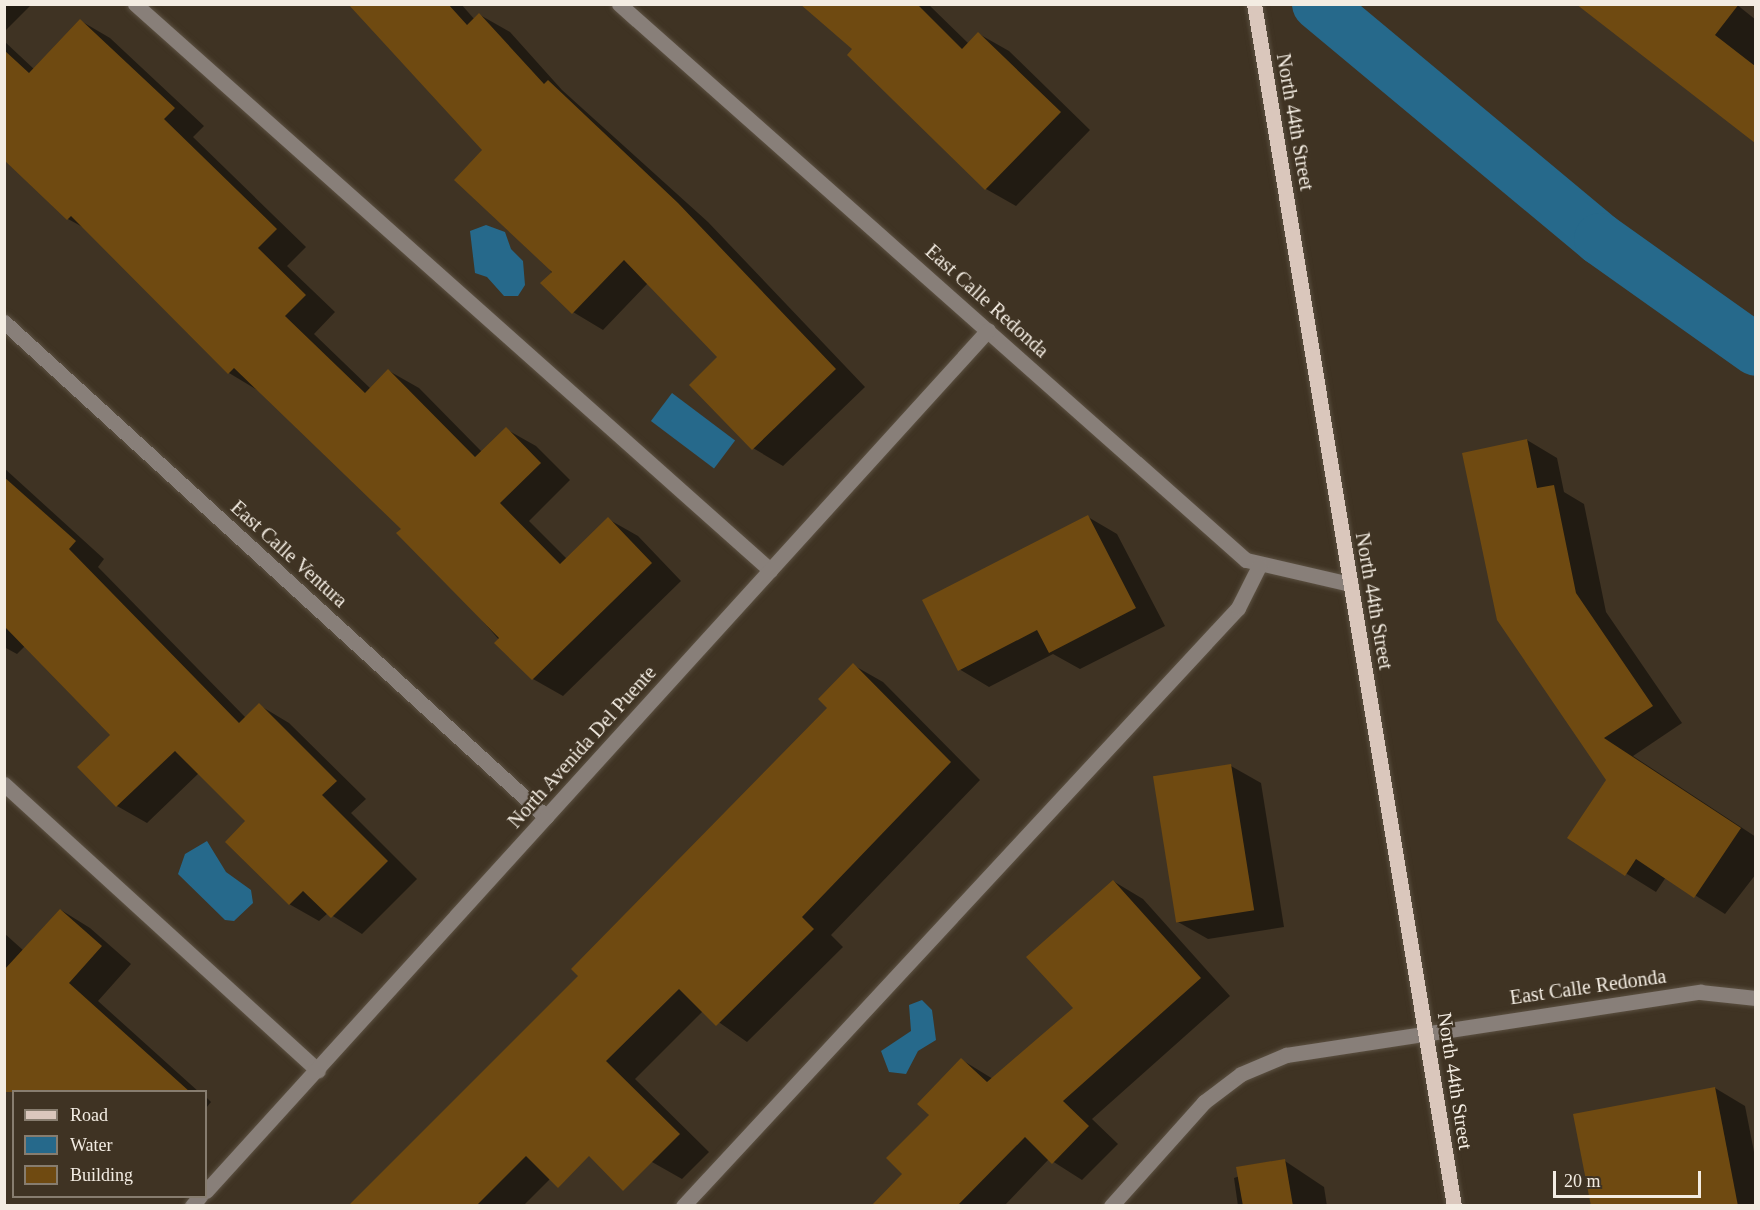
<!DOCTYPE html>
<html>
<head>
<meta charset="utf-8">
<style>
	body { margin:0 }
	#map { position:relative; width:1760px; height:1210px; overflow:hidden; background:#3f3323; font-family:"Times New Roman",serif }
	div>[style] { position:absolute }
	.water>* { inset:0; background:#26698b; transform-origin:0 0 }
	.shadow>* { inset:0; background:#0007 }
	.canal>* { height:52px; margin:-26px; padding:0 26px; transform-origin:26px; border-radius:26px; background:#26698b }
	.building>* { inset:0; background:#6f4a11; transform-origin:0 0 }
	.roads { filter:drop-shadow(0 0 2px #5c5142) drop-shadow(0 0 2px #5c5142) }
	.minor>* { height:15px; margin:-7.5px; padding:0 7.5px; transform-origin:7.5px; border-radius:7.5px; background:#887f79 }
	.major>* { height:15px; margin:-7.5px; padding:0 7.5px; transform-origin:7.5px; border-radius:7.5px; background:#dac7bc }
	span { translate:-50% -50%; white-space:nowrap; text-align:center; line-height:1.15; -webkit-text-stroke:4.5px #3f3323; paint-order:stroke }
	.street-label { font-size:20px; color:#f3ece2 }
	.frame { position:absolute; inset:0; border:6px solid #f3ece2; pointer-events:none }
	.legend { position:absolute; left:12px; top:1090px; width:195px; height:108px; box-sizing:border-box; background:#3f3323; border:2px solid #877d6f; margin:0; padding:8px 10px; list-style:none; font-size:18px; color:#f3ece2 }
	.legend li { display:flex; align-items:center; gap:12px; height:30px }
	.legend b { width:30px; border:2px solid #877d6f }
	.scale { position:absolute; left:1553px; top:1171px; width:148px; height:27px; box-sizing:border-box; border:3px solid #f3ece2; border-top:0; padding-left:8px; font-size:18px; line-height:21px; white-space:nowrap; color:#f3ece2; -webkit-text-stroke:4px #3f3323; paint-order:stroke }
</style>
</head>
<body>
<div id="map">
	<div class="water">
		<i style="clip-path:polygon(486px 225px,505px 232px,511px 249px,523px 261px,525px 285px,518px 296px,504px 296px,487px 277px,475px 273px,470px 231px)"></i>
		<i style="left:672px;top:393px;width:79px;height:35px;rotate:37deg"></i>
		<i style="clip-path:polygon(207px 841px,226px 872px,251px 890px,253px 903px,234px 921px,225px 920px,178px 874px,185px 854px)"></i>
		<i style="clip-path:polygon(922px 1000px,932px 1010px,936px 1040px,918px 1051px,906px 1074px,889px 1072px,881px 1051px,911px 1031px,909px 1005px)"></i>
	</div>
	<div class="shadow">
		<i style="clip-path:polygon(4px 4px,32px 4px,4px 32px)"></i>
		<i style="clip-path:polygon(350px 4px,461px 4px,475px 20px,480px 15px,510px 32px,562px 90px,708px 222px,865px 387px,783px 466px,753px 448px,719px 357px,648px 283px,603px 330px,573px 312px,484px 150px)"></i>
		<i style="clip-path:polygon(802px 4px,928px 4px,969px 44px,979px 34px,1009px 51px,1090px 130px,1016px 206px,986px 189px,855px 49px)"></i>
		<i style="clip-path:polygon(1578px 4px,1736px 4px,1756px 20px,1756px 141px)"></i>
		<i style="clip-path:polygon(81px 21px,110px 38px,204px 126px,193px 137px,306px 247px,287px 266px,335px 312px,314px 334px,371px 389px,389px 371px,419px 388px,482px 452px,506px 429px,536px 446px,570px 480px,529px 521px,567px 559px,608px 519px,638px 536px,681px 581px,563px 696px,533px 679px,403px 529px,259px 391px,229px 373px,88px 230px,68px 219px,4px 158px,4px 41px,35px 70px)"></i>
		<i style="clip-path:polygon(1527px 440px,1557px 458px,1564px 492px,1584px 504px,1606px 612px,1682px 723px,1633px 756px,1756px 837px,1756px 874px,1725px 914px,1666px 877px,1656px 892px,1569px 838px,1608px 780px,1499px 619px)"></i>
		<i style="clip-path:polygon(4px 468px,104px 559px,98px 567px,246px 718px,259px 705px,289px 723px,366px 799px,351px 813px,417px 879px,362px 934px,328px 913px,319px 921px,289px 904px,247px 821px,199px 773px,147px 823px,117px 806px,79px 767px,112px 735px,26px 645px,17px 654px,4px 647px)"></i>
		<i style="clip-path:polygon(1088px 517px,1117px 534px,1165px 626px,1080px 669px,1053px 654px,989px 687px,959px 669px)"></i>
		<i style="clip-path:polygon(853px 665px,883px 682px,980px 780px,831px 935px,843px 947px,747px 1042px,703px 1011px,635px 1079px,709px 1152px,682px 1179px,652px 1162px,593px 1105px,571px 1158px,523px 1206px,351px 1206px,580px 976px,830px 708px)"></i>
		<i style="clip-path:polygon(1231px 766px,1261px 783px,1284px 927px,1208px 939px,1178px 922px)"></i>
		<i style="clip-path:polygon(1113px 881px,1143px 899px,1230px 996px,1092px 1119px,1118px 1144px,1082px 1180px,1049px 1159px,1004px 1206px,873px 1206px,904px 1174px,962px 1060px,993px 1079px,1075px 1008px)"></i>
		<i style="clip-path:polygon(61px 910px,90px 928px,131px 964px,98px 1001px,199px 1092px,15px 1092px,4px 1082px,4px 933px,24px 951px)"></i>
		<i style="clip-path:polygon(1715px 1088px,1745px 1106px,1756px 1162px,1756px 1206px,1722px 1206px)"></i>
		<i style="clip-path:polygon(206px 1097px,211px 1102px,206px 1108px)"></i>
		<i style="clip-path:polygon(1285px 1161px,1324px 1187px,1327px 1206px,1238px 1206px,1234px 1178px)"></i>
	</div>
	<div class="canal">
		<i style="left:1318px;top:4px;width:367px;rotate:39.8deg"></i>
		<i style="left:1600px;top:239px;width:191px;rotate:35.4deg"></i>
	</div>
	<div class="building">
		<i style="clip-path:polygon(348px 4px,448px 4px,467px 25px,479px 13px,544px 84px,548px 80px,678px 203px,836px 369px,752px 450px,689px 385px,717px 357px,624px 260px,572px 314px,540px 283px,552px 272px,454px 180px,482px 150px)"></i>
		<i style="clip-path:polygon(800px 4px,917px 4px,962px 49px,978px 32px,1061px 112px,985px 190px,847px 55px,852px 49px)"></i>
		<i style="clip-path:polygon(1576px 4px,1739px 4px,1715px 35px,1755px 66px,1755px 143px)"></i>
		<i style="clip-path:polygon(80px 19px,175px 108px,164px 119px,277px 229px,258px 248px,306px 295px,285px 316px,365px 393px,388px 369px,475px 457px,506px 427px,541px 463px,500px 503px,560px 564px,608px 517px,652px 563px,532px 680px,494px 643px,499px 638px,396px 533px,401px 529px,234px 368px,228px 374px,71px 216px,67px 220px,4px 160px,4px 50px,29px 73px)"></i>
		<i style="clip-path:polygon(1527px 439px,1537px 488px,1554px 485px,1576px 593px,1653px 706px,1604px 738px,1741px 828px,1694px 898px,1636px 859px,1625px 876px,1567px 838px,1606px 780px,1497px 620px,1462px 453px)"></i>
		<i style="clip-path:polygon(4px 477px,76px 541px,69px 549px,239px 723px,259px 703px,337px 781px,322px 795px,388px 861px,331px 918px,303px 891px,289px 905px,225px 842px,245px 821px,175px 751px,116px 807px,77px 767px,110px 735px,4px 626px)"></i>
		<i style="clip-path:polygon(1088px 515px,1136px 608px,1049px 653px,1037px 630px,958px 671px,922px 600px)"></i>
		<i style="clip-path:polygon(853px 663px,951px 762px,802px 917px,814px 929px,716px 1026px,679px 989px,606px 1061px,680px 1134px,623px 1191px,589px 1156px,558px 1188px,526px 1156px,476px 1206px,348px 1206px,578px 976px,571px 969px,827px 708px,818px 699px)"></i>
		<i style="left:1231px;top:764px;width:148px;height:79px;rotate:81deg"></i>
		<i style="clip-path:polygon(1113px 880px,1201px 978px,1063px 1101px,1089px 1126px,1052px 1164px,1025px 1137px,957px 1206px,871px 1206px,902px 1174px,886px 1158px,929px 1115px,917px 1104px,961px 1058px,987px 1082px,1073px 1008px,1026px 957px)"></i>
		<i style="clip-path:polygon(60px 909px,102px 946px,69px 983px,190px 1092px,4px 1092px,4px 970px)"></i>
		<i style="clip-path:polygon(1715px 1087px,1738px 1206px,1591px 1206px,1573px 1114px)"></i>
		<i style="clip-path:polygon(1285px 1159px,1293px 1206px,1243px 1206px,1236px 1167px)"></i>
	</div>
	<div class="roads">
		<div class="minor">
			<i style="left:135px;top:4px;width:851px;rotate:41.71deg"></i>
			<i style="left:619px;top:4px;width:838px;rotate:41.57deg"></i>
			<i style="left:1246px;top:560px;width:107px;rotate:13deg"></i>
			<i style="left:4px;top:322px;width:734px;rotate:42.4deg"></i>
			<i style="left:4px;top:784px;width:425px;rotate:42.4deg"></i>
			<i style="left:206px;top:1191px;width:1163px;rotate:-47.75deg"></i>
			<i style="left:192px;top:1206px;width:13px;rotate:-51deg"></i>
			<i style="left:683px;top:1206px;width:816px;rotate:-47.14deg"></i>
			<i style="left:1238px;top:608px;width:47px;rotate:-63.4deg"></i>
			<i style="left:1111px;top:1206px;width:140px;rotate:-48.2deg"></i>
			<i style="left:1204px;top:1102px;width:46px;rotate:-37.1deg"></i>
			<i style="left:1241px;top:1074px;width:49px;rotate:-22.9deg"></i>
			<i style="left:1286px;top:1055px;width:419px;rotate:-8.7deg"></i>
			<i style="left:1700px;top:992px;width:56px;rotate:6.1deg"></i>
		</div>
		<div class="major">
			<i style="left:1254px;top:4px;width:1219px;rotate:80.55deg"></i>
		</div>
	</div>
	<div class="street-label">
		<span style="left:1295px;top:122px;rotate:80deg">North 44th Street</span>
		<span style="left:987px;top:301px;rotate:42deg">East Calle Redonda</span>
		<span style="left:289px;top:554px;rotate:42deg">East Calle Ventura</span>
		<span style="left:1374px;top:601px;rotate:80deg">North 44th Street</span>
		<span style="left:582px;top:747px;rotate:-48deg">North Avenida Del Puente</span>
		<span style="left:1588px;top:987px;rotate:-8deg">East Calle Redonda</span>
		<span style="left:1455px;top:1081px;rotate:81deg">North 44th Street</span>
	</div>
	<div class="frame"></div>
	<ul class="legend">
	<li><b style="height:8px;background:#dac7bc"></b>Road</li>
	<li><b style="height:16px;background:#26698b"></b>Water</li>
	<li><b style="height:16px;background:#6f4a11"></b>Building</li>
	</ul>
	<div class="scale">20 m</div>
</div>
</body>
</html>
